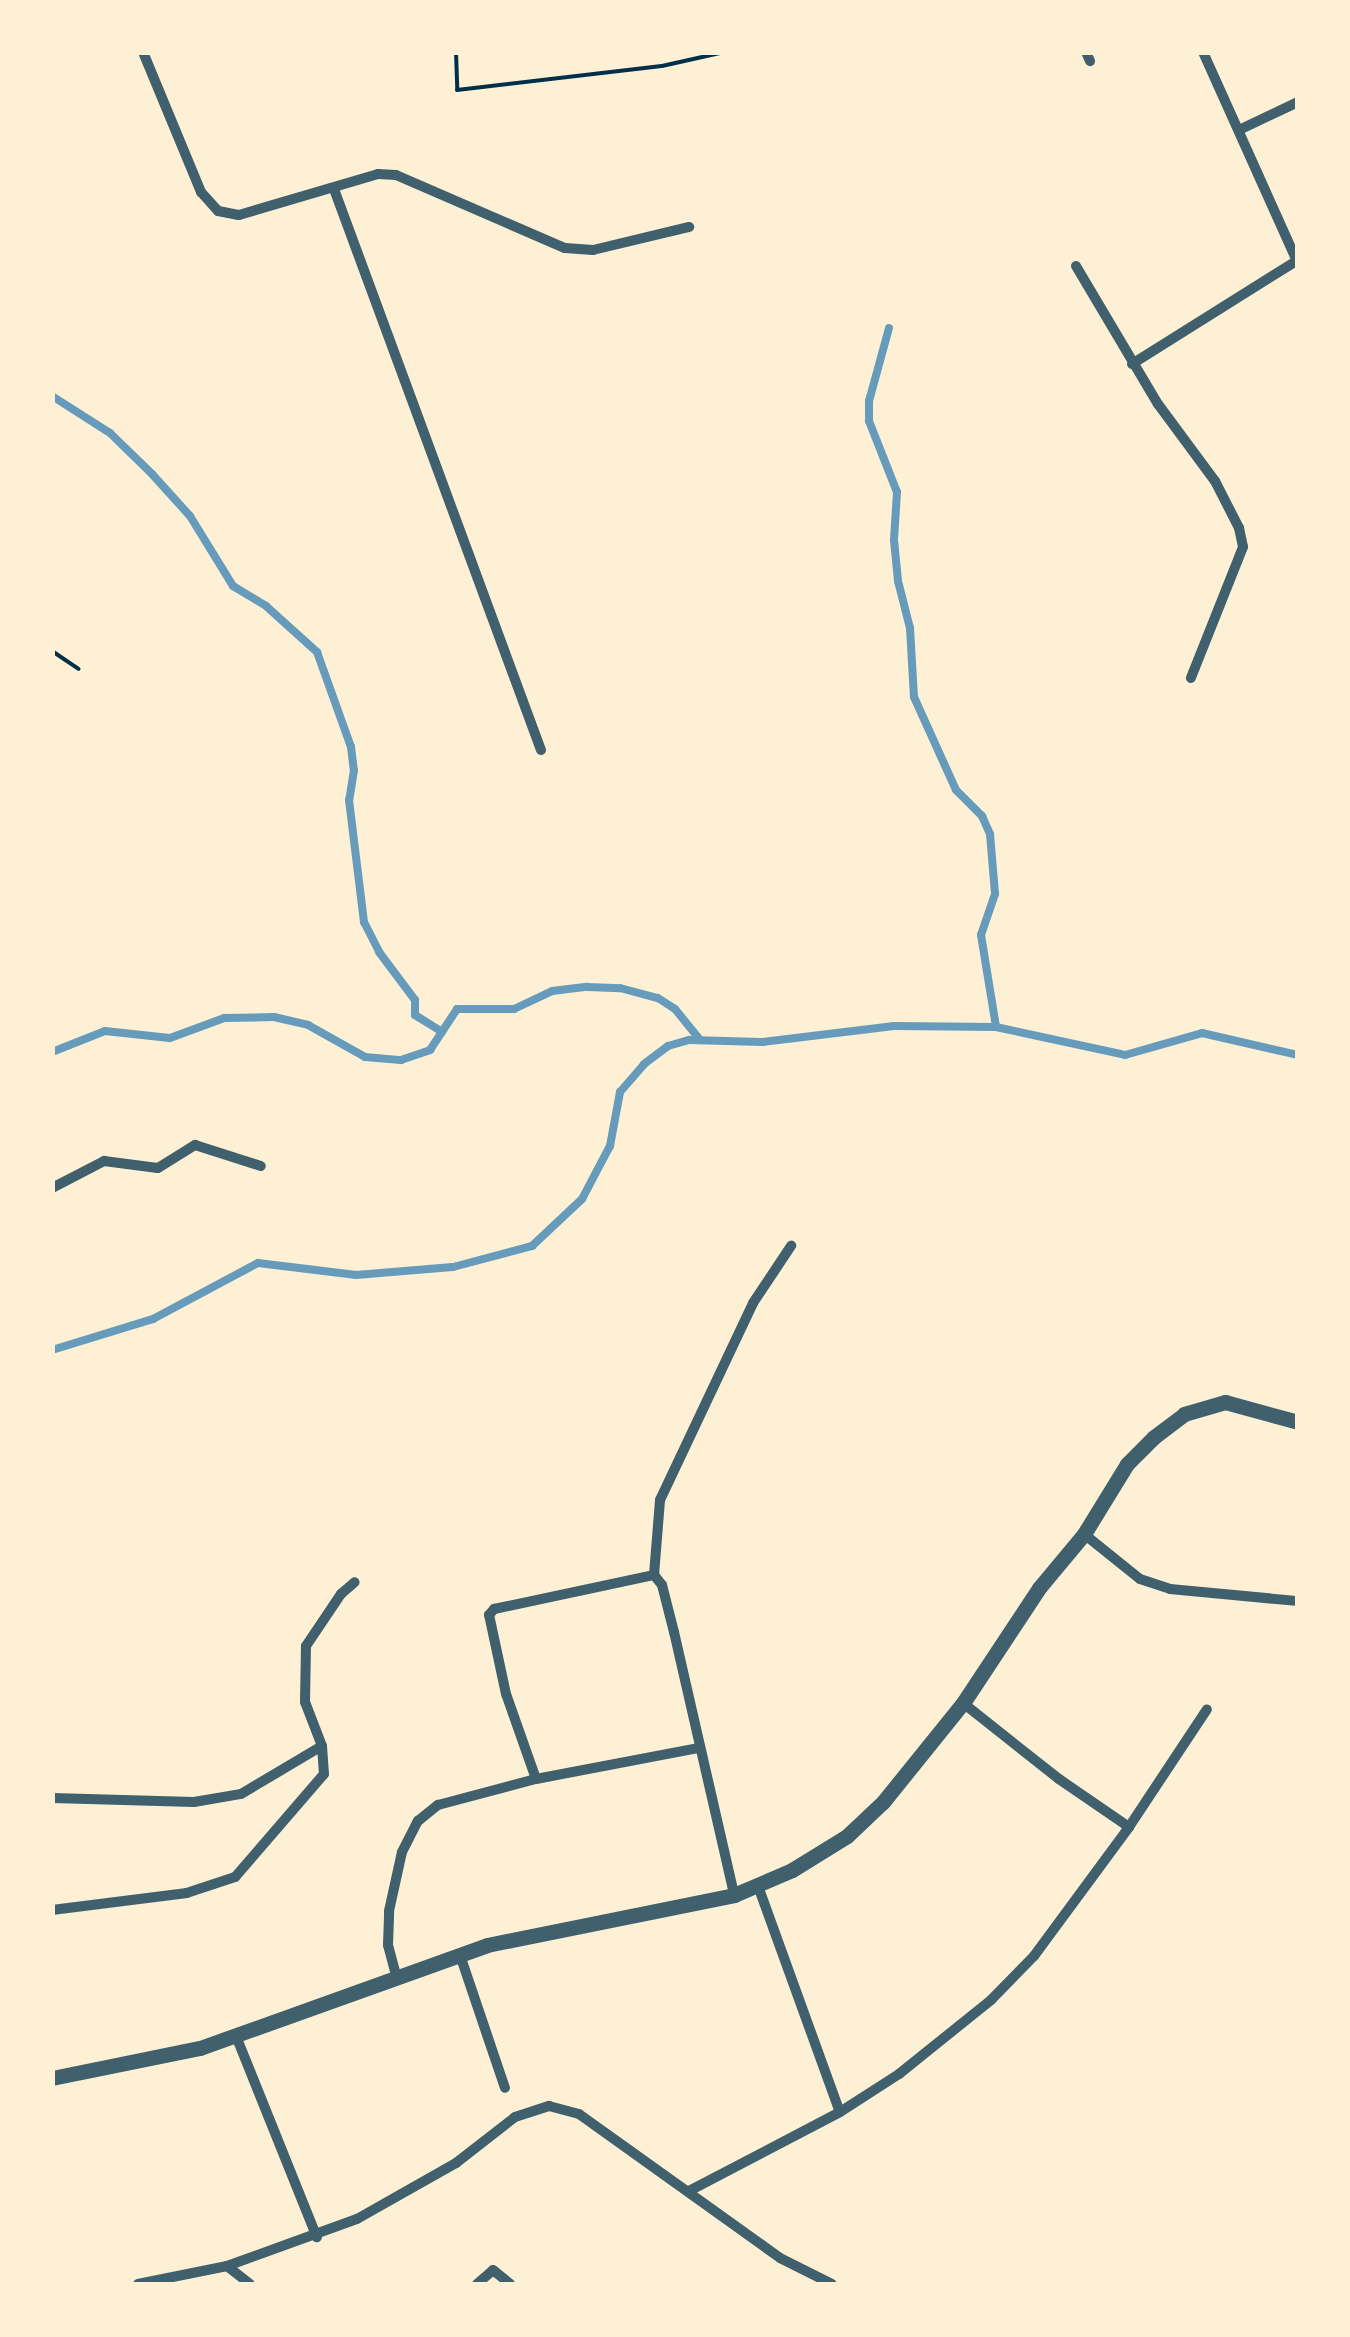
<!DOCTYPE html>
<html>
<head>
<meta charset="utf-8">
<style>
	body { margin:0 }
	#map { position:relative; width:1350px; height:2337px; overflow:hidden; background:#fdf0d5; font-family:"Sofia Sans Condensed",sans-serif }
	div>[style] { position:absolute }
	.stream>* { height:8px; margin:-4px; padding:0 4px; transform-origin:4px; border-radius:4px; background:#669bbc }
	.path>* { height:4px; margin:-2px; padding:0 2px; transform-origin:2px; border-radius:2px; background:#003049 }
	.minor>* { height:10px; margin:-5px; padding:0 5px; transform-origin:5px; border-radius:5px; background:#3f606c }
	.tertiary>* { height:15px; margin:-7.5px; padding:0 7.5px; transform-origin:7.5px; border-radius:7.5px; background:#3f606c }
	span { translate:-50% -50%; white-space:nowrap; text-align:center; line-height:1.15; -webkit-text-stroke:10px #fdf0d5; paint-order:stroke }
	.frame { position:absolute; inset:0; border:55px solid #fdf0d5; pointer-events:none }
</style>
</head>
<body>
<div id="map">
	<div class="stream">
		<i style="left:889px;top:328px;width:76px;rotate:105.3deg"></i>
		<i style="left:869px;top:401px;width:20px;rotate:90deg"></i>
		<i style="left:869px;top:421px;width:76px;rotate:68.5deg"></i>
		<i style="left:897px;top:492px;width:48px;rotate:93.6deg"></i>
		<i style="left:894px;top:540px;width:41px;rotate:84.4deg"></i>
		<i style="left:898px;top:581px;width:49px;rotate:75.7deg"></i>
		<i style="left:910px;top:628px;width:69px;rotate:86.7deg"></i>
		<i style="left:914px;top:697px;width:102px;rotate:65.7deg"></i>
		<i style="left:956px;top:790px;width:37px;rotate:45deg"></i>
		<i style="left:982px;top:816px;width:20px;rotate:66deg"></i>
		<i style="left:990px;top:834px;width:60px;rotate:85.2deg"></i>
		<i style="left:995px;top:894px;width:43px;rotate:108.9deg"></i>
		<i style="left:981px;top:935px;width:93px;rotate:80.7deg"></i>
		<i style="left:52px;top:396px;width:69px;rotate:32.5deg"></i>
		<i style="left:110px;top:433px;width:59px;rotate:44.3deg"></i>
		<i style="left:152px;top:474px;width:57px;rotate:47.9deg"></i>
		<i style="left:190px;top:516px;width:82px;rotate:58.4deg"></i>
		<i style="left:233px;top:586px;width:39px;rotate:31deg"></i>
		<i style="left:266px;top:606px;width:69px;rotate:42deg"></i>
		<i style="left:317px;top:652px;width:101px;rotate:70.3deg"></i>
		<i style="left:351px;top:747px;width:23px;rotate:83deg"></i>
		<i style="left:354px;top:770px;width:30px;rotate:99deg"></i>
		<i style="left:349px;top:800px;width:123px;rotate:83deg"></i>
		<i style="left:364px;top:922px;width:34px;rotate:63deg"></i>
		<i style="left:379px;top:952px;width:60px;rotate:53.1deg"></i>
		<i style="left:415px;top:1000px;width:15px;rotate:90deg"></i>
		<i style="left:415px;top:1015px;width:32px;rotate:32deg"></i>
		<i style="left:52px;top:1052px;width:57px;rotate:-21.6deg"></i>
		<i style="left:105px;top:1031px;width:65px;rotate:6.1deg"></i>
		<i style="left:170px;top:1038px;width:58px;rotate:-20.3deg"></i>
		<i style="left:224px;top:1018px;width:50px;rotate:-1.1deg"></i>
		<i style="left:274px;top:1017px;width:35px;rotate:13deg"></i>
		<i style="left:308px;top:1025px;width:65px;rotate:29.3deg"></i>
		<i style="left:365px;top:1057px;width:36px;rotate:5deg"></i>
		<i style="left:401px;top:1060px;width:31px;rotate:-19deg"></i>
		<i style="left:430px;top:1050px;width:49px;rotate:-56.6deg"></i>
		<i style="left:457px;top:1009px;width:57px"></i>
		<i style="left:514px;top:1009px;width:42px;rotate:-25.3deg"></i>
		<i style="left:552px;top:991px;width:35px;rotate:-7deg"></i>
		<i style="left:587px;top:987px;width:33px;rotate:2deg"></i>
		<i style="left:620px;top:988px;width:39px;rotate:15deg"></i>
		<i style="left:658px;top:998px;width:20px;rotate:33deg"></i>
		<i style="left:675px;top:1009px;width:40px;rotate:51deg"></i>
		<i style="left:52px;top:1350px;width:106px;rotate:-17.1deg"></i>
		<i style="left:153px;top:1319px;width:119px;rotate:-28.1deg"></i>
		<i style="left:258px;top:1263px;width:99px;rotate:7deg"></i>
		<i style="left:356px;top:1275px;width:97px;rotate:-4.7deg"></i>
		<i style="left:453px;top:1267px;width:82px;rotate:-14.9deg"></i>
		<i style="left:532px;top:1246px;width:69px;rotate:-43.2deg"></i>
		<i style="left:582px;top:1199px;width:60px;rotate:-62.2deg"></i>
		<i style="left:610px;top:1146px;width:55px;rotate:-79.5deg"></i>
		<i style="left:620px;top:1092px;width:37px;rotate:-49deg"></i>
		<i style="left:644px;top:1064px;width:30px;rotate:-37deg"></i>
		<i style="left:668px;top:1046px;width:22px;rotate:-16deg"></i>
		<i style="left:689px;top:1040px;width:73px;rotate:1.6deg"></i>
		<i style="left:762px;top:1042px;width:133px;rotate:-6.9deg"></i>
		<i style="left:894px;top:1026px;width:102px;rotate:0.6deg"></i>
		<i style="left:996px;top:1027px;width:132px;rotate:12.2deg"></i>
		<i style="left:1125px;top:1055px;width:80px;rotate:-15.9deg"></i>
		<i style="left:1202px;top:1033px;width:98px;rotate:12.9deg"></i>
	</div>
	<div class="path">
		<i style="left:456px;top:52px;width:38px;rotate:88deg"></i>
		<i style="left:457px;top:90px;width:206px;rotate:-6.7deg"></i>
		<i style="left:662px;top:66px;width:64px;rotate:-12.7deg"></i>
		<i style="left:52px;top:651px;width:32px;rotate:34deg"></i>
	</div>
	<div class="minor">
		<i style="left:143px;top:52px;width:152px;rotate:67.5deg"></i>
		<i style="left:201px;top:192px;width:25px;rotate:48deg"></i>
		<i style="left:218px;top:211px;width:21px;rotate:11deg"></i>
		<i style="left:239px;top:215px;width:145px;rotate:-16.4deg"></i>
		<i style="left:378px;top:174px;width:18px;rotate:3deg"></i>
		<i style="left:396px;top:175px;width:184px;rotate:23.4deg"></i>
		<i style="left:565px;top:248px;width:28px;rotate:4deg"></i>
		<i style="left:593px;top:250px;width:99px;rotate:-13.5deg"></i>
		<i style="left:1086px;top:52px;width:10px;rotate:66deg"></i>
		<i style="left:1203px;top:52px;width:231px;rotate:65.8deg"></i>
		<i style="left:1239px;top:130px;width:65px;rotate:-25.4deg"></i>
		<i style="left:334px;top:189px;width:598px;rotate:69.75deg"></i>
		<i style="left:1076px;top:266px;width:161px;rotate:59.3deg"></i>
		<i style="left:1158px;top:404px;width:96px;rotate:53.5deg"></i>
		<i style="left:1215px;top:481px;width:53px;rotate:62.9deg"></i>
		<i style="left:1239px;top:528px;width:19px;rotate:78deg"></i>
		<i style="left:1243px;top:547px;width:141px;rotate:111.7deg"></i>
		<i style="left:1132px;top:364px;width:194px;rotate:-32.1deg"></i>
		<i style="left:52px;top:1188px;width:59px;rotate:-27.4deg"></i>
		<i style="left:104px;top:1161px;width:54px;rotate:7.4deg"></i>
		<i style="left:158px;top:1168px;width:44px;rotate:-31.9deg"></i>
		<i style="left:195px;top:1145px;width:69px;rotate:17.7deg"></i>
		<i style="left:1084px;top:1534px;width:72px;rotate:38.8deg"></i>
		<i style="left:1140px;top:1579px;width:32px;rotate:18deg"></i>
		<i style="left:1170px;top:1589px;width:129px;rotate:5.4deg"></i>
		<i style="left:654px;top:1575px;width:13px;rotate:51deg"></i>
		<i style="left:662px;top:1585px;width:49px;rotate:75.7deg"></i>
		<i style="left:674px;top:1632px;width:270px;rotate:77.1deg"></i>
		<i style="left:963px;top:1703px;width:122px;rotate:38.4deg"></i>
		<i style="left:1059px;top:1779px;width:85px;rotate:34.4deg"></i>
		<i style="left:322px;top:1746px;width:47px;rotate:-111.1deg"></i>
		<i style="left:305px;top:1702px;width:56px;rotate:-89deg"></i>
		<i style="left:306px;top:1646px;width:63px;rotate:-56.1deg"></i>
		<i style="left:341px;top:1594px;width:18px;rotate:-41deg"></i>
		<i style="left:536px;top:1779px;width:90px;rotate:-109.4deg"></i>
		<i style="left:506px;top:1694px;width:81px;rotate:-102.1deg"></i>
		<i style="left:489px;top:1615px;width:8px;rotate:-50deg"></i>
		<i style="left:494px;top:1609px;width:164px;rotate:-12deg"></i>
		<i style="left:654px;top:1575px;width:75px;rotate:-85.4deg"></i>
		<i style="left:660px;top:1500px;width:218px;rotate:-64.7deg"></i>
		<i style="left:753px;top:1303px;width:69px;rotate:-56.3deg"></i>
		<i style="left:52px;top:1798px;width:142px;rotate:1.6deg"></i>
		<i style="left:194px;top:1802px;width:48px;rotate:-9.7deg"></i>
		<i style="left:241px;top:1794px;width:94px;rotate:-30.7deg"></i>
		<i style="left:322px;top:1746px;width:28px;rotate:86deg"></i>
		<i style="left:324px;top:1774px;width:136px;rotate:130.8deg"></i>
		<i style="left:235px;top:1877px;width:51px;rotate:161.6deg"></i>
		<i style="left:187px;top:1893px;width:136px;rotate:172.8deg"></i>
		<i style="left:758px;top:1886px;width:240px;rotate:70.1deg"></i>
		<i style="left:461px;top:1958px;width:137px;rotate:71.3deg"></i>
		<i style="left:396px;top:1975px;width:31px;rotate:-105deg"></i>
		<i style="left:388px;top:1945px;width:34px;rotate:-88deg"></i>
		<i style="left:389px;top:1911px;width:60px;rotate:-77.6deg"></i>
		<i style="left:402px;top:1852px;width:35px;rotate:-63deg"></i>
		<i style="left:418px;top:1821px;width:26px;rotate:-39deg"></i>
		<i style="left:438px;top:1805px;width:101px;rotate:-14.9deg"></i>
		<i style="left:536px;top:1779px;width:166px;rotate:-10.8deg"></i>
		<i style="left:236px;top:2036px;width:217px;rotate:68.1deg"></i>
		<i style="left:689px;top:2191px;width:170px;rotate:-27.6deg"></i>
		<i style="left:840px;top:2112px;width:70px;rotate:-32.8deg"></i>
		<i style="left:899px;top:2074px;width:118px;rotate:-38.8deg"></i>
		<i style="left:991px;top:2000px;width:62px;rotate:-45.7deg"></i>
		<i style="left:1034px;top:1956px;width:160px;rotate:-53.6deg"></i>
		<i style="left:1129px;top:1827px;width:141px;rotate:-56.5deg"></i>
		<i style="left:227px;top:2266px;width:29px;rotate:38deg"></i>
		<i style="left:138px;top:2284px;width:91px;rotate:-11.4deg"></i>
		<i style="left:227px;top:2266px;width:138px;rotate:-19.9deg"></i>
		<i style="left:357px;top:2219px;width:114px;rotate:-29.5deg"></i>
		<i style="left:456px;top:2163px;width:75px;rotate:-37.9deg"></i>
		<i style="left:515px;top:2117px;width:36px;rotate:-18deg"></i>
		<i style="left:549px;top:2106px;width:31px;rotate:15deg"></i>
		<i style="left:579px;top:2114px;width:247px;rotate:35.6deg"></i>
		<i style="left:780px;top:2258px;width:58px;rotate:26.6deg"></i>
		<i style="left:477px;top:2284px;width:21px;rotate:-41deg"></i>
		<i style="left:493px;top:2270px;width:22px;rotate:39deg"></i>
	</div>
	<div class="tertiary">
		<i style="left:52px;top:2078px;width:151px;rotate:-11.5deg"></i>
		<i style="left:200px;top:2048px;width:305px;rotate:-19.7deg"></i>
		<i style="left:487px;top:1945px;width:252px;rotate:-11.4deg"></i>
		<i style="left:734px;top:1895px;width:63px;rotate:-23.3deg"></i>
		<i style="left:792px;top:1870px;width:65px;rotate:-31.7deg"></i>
		<i style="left:847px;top:1836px;width:50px;rotate:-43.4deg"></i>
		<i style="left:883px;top:1802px;width:127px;rotate:-51.1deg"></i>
		<i style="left:963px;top:1703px;width:138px;rotate:-56.5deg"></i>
		<i style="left:1039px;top:1588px;width:70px;rotate:-50.2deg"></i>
		<i style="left:1084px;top:1534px;width:82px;rotate:-58.4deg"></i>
		<i style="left:1127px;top:1464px;width:38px;rotate:-45deg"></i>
		<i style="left:1154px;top:1437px;width:38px;rotate:-37deg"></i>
		<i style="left:1184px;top:1414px;width:43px;rotate:-16.3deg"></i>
		<i style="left:1225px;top:1402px;width:76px;rotate:15.3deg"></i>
	</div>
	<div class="frame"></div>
</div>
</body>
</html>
